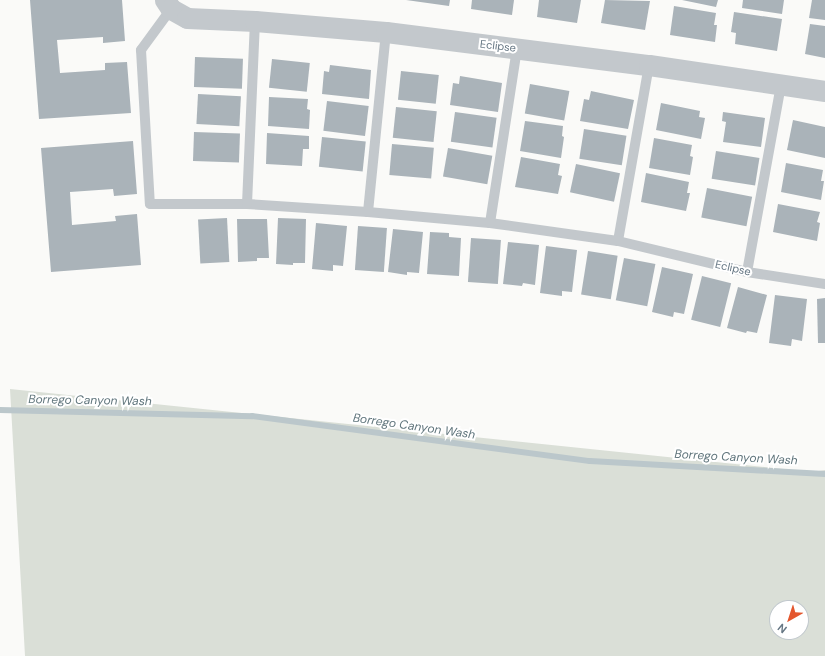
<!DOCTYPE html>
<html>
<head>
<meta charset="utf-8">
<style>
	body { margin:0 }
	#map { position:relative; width:825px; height:656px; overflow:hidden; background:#fafaf8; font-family:"DM Sans",sans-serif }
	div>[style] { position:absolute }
	.green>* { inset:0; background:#dadfd7 }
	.stream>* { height:6px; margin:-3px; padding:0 3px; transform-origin:3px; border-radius:3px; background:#bbc7cb }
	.building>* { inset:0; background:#aab3b9; transform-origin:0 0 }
	.lane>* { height:10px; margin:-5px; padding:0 5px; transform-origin:5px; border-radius:5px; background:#c3c8cc }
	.street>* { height:21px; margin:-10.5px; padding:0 10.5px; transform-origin:10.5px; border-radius:10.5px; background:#c3c8cc }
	span { translate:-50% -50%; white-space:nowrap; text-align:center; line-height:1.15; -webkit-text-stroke:4px #fff; paint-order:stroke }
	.street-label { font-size:11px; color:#657683 }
	.water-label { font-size:12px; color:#60757c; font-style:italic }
	.north { position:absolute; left:769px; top:600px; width:40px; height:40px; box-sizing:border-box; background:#fff; border:1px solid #c1c8cd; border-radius:50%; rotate:219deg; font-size:11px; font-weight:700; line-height:16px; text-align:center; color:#657683 }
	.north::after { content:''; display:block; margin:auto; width:14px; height:18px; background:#e4572e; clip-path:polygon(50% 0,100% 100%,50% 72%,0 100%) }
</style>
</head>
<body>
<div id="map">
	<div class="green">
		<i style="clip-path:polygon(evenodd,10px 389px,812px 472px,825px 470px,825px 656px,25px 656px,10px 389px,777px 608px,801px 608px,801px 632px,777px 632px,777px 608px)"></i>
	</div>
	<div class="stream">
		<i style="left:0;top:410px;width:252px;rotate:1.4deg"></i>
		<i style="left:252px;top:416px;width:341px;rotate:7.6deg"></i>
		<i style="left:590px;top:461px;width:235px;rotate:3.2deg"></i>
	</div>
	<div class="building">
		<i style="clip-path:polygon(30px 0,122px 0,125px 41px,103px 43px,103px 37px,57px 40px,60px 73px,105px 70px,105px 63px,127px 62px,131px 113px,39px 119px)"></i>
		<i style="clip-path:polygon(406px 0,450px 0,449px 6px)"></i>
		<i style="clip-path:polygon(472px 0,514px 0,512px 15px,471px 9px)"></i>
		<i style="clip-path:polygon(539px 0,581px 0,577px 23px,537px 17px)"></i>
		<i style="clip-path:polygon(605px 0,650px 1px,645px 30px,601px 23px)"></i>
		<i style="clip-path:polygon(682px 0,718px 0,716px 7px)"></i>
		<i style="clip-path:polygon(743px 0,784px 0,782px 14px,742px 8px)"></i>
		<i style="clip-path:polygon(812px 0,825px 0,825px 20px,809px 18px)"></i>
		<i style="clip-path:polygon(674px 6px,716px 13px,714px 25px,717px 25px,715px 42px,670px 35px)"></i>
		<i style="clip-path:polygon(734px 12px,782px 19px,777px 51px,735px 44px,736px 33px,731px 32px)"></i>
		<i style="clip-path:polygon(810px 24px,825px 26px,825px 58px,805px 54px)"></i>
		<i style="left:195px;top:57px;width:48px;height:30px;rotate:2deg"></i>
		<i style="left:272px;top:59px;width:38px;height:29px;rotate:6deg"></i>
		<i style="clip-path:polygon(330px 65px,371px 70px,369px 99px,322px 94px,324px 71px,329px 72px)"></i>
		<i style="left:401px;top:71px;width:38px;height:29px;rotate:6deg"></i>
		<i style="clip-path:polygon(460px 76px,502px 83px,498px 112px,450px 105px,453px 83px,459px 84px)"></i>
		<i style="left:530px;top:84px;width:40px;height:30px;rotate:10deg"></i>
		<i style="clip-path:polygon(591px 91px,634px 100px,628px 129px,580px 121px,584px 99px,589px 100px)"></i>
		<i style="left:198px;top:94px;width:43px;height:30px;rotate:3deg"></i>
		<i style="clip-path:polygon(269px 97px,308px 99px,307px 109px,310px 110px,309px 129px,268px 126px)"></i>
		<i style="left:327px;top:101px;width:42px;height:30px;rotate:7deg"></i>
		<i style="clip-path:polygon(661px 103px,700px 111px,699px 117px,705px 118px,701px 139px,656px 130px)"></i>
		<i style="left:396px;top:107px;width:41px;height:31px;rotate:6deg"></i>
		<i style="left:455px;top:112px;width:42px;height:30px;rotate:8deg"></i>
		<i style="clip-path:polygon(723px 112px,765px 118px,761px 147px,723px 142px,726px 122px,722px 121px)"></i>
		<i style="clip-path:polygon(793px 120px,825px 127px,825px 158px,787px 150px)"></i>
		<i style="clip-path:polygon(525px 121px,563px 126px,562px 136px,564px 137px,561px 158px,520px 151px)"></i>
		<i style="left:584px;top:129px;width:43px;height:30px;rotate:9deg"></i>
		<i style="left:194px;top:132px;width:46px;height:29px;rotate:2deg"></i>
		<i style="clip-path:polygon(267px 133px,309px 136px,309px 149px,303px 149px,302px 166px,266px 164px)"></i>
		<i style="left:322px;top:137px;width:44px;height:30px;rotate:6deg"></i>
		<i style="clip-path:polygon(654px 138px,692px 145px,690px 156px,693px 157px,690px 175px,649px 168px)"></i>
		<i style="clip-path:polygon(133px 141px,137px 194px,114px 196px,113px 189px,70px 192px,72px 225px,116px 221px,115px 216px,137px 214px,141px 265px,51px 272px,41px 148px)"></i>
		<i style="left:392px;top:144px;width:42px;height:31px;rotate:5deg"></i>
		<i style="left:448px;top:148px;width:45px;height:29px;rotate:10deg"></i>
		<i style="left:716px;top:151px;width:44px;height:28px;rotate:9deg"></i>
		<i style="clip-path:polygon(521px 157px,560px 164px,558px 175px,562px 176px,558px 194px,515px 187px)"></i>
		<i style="clip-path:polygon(786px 163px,823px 170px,821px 181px,824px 181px,821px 200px,781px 192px)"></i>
		<i style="left:576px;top:164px;width:45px;height:29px;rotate:12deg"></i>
		<i style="clip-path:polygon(646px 173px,689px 182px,687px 193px,690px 193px,686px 211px,641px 202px)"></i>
		<i style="left:707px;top:188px;width:46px;height:30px;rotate:11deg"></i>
		<i style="clip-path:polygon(778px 204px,820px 212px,817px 222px,820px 223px,817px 241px,773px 232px)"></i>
		<i style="left:227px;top:218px;width:44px;height:29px;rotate:87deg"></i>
		<i style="clip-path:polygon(278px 218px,306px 219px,305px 263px,293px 263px,293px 265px,276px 264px)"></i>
		<i style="clip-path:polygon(237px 219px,267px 219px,269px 258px,257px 258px,257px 261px,238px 262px)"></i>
		<i style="clip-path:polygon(316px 223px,347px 226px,343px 266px,333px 265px,333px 271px,312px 269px)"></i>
		<i style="left:358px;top:226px;width:29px;height:44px;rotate:4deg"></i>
		<i style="clip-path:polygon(393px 229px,423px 232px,419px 273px,407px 272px,407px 275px,388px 272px)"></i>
		<i style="clip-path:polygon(430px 232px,449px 233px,449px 237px,461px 238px,459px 276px,427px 274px)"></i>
		<i style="left:471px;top:238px;width:30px;height:44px;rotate:4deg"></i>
		<i style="clip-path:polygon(508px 242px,539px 245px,535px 285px,523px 283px,522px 286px,503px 284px)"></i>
		<i style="clip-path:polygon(546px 246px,577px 250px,572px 292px,562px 291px,562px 296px,540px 293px)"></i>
		<i style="left:588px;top:251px;width:30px;height:44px;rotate:9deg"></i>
		<i style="left:624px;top:258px;width:32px;height:43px;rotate:11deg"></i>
		<i style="clip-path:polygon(662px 267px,693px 274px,684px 314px,674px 312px,673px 317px,652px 312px)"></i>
		<i style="left:702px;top:276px;width:30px;height:45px;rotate:14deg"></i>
		<i style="clip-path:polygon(738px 287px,767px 295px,757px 333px,747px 331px,746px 333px,727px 328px)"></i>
		<i style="clip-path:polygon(775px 295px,807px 299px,802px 341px,792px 339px,791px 346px,769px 343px)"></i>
		<i style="clip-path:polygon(825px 298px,825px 343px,818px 343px,817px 299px)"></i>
	</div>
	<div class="lane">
		<i style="left:171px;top:9px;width:51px;rotate:126.2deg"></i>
		<i style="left:141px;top:50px;width:154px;rotate:86.7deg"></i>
		<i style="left:150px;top:204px;width:97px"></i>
		<i style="left:247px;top:204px;width:121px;rotate:3.8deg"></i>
		<i style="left:368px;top:212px;width:122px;rotate:5.2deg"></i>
		<i style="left:490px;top:223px;width:129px;rotate:8deg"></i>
		<i style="left:618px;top:241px;width:179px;rotate:-80deg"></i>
		<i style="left:247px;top:204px;width:183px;rotate:-87.5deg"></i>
		<i style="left:368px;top:212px;width:181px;rotate:-84.3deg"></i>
		<i style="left:490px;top:223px;width:177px;rotate:-81.2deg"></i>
		<i style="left:618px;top:241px;width:133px;rotate:13.5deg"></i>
		<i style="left:747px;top:272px;width:79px;rotate:8.7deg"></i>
		<i style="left:747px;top:272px;width:191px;rotate:-79.7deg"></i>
	</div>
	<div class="street">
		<i style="left:165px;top:0;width:11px;rotate:56deg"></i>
		<i style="left:171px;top:9px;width:18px;rotate:29deg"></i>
		<i style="left:187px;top:18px;width:68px;rotate:2.5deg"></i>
		<i style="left:255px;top:21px;width:131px;rotate:4.8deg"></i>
		<i style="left:386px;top:32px;width:265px;rotate:7.2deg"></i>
		<i style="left:649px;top:65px;width:178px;rotate:8.4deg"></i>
	</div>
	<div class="street-label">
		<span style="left:498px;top:46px;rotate:7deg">Eclipse</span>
		<span style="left:733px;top:268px;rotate:13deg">Eclipse</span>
	</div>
	<div class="water-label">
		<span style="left:90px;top:401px;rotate:1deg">Borrego Canyon Wash</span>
		<span style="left:414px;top:427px;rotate:8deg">Borrego Canyon Wash</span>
		<span style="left:736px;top:458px;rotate:3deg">Borrego Canyon Wash</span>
	</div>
	<div class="north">N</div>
</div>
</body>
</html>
